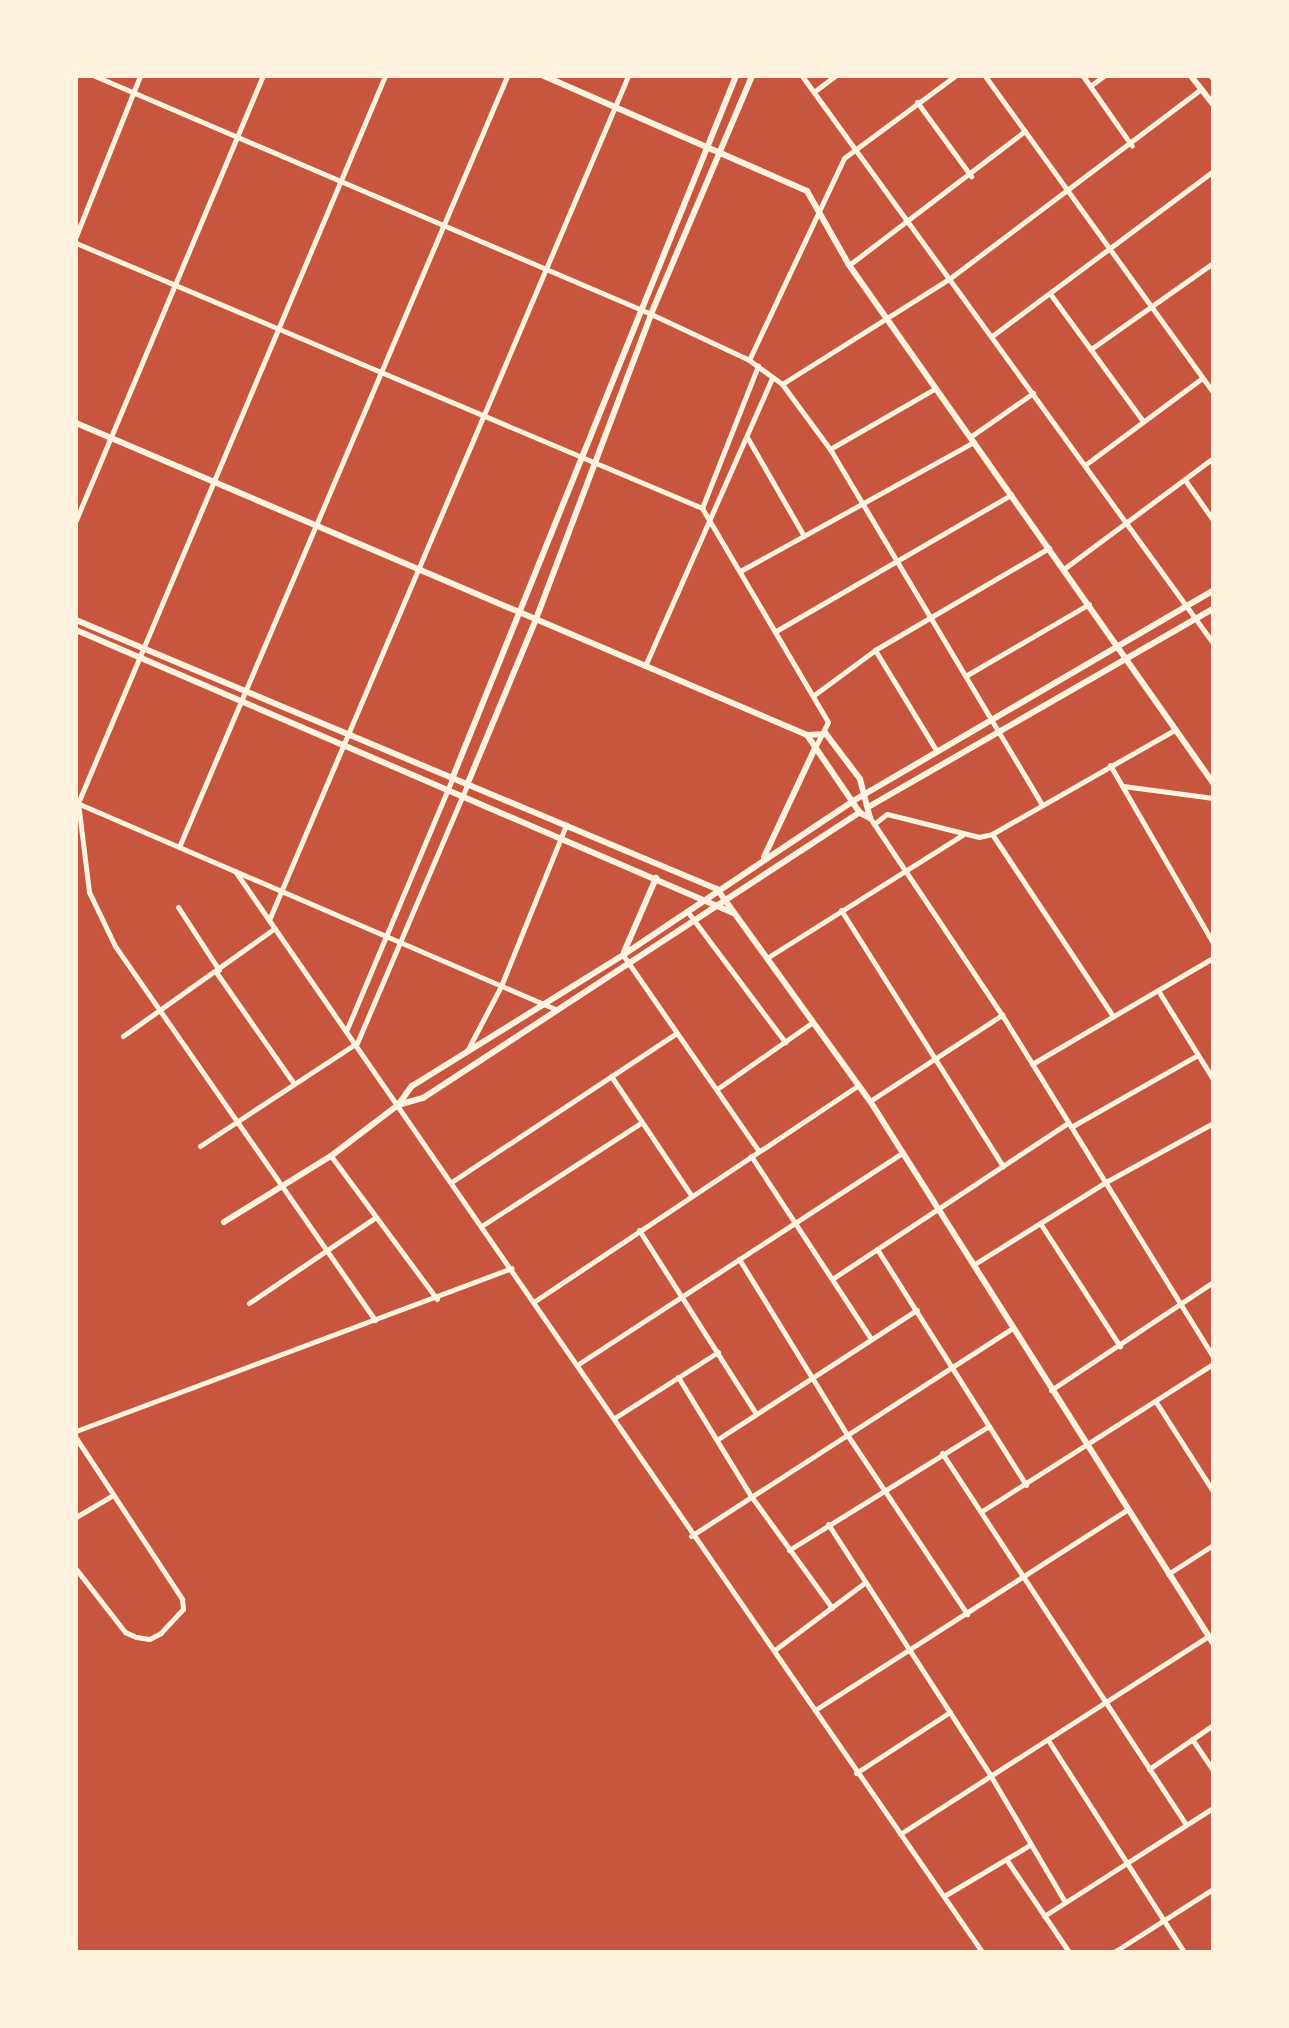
<!DOCTYPE html>
<html>
<head>
<meta charset="utf-8">
<style>
	body { margin:0 }
	#map { position:relative; width:1289px; height:2028px; overflow:hidden; background:#c8553d; font-family:Helvetica,sans-serif }
	div>[style] { position:absolute }
	.minor>* { height:5px; margin:-2.5px; padding:0 2.5px; transform-origin:2.5px; border-radius:2.5px; background:#fff3e0 }
	.tertiary>* { height:6px; margin:-3px; padding:0 3px; transform-origin:3px; border-radius:3px; background:#fff3e0 }
	span { translate:-50% -50%; white-space:nowrap; text-align:center; line-height:1.15; -webkit-text-stroke:8px #fff3e0; paint-order:stroke }
	.frame { position:absolute; inset:0; border:78px solid #fff3e0; pointer-events:none }
</style>
</head>
<body>
<div id="map">
	<div class="minor">
		<i style="left:95px;top:76px;width:605px;rotate:23.17deg"></i>
		<i style="left:651px;top:314px;width:108px;rotate:25.1deg"></i>
		<i style="left:749px;top:360px;width:41px;rotate:36deg"></i>
		<i style="left:782px;top:384px;width:81px;rotate:53.6deg"></i>
		<i style="left:830px;top:449px;width:412px;rotate:59.2deg"></i>
		<i style="left:802px;top:76px;width:700px;rotate:54.06deg"></i>
		<i style="left:985px;top:76px;width:390px;rotate:54.2deg"></i>
		<i style="left:1083px;top:76px;width:85px;rotate:55deg"></i>
		<i style="left:1211px;top:76px;width:4px;rotate:56deg"></i>
		<i style="left:1090px;top:86px;width:17px;rotate:-36deg"></i>
		<i style="left:815px;top:91px;width:25px;rotate:-37deg"></i>
		<i style="left:917px;top:102px;width:92px;rotate:53.9deg"></i>
		<i style="left:76px;top:236px;width:172px;rotate:-68.2deg"></i>
		<i style="left:76px;top:243px;width:680px;rotate:22.94deg"></i>
		<i style="left:849px;top:265px;width:221px;rotate:-37.3deg"></i>
		<i style="left:1051px;top:295px;width:155px;rotate:53.9deg"></i>
		<i style="left:992px;top:336px;width:276px;rotate:-36.7deg"></i>
		<i style="left:1091px;top:349px;width:149px;rotate:-35.2deg"></i>
		<i style="left:749px;top:360px;width:223px;rotate:-64.8deg"></i>
		<i style="left:844px;top:158px;width:138px;rotate:-36.5deg"></i>
		<i style="left:782px;top:384px;width:197px;rotate:-32.2deg"></i>
		<i style="left:949px;top:279px;width:316px;rotate:-37deg"></i>
		<i style="left:747px;top:437px;width:114px;rotate:60.1deg"></i>
		<i style="left:970px;top:437px;width:77px;rotate:-34.9deg"></i>
		<i style="left:830px;top:449px;width:122px;rotate:-29.9deg"></i>
		<i style="left:1085px;top:465px;width:146px;rotate:-36.6deg"></i>
		<i style="left:1185px;top:480px;width:49px;rotate:55deg"></i>
		<i style="left:702px;top:508px;width:248px;rotate:59.5deg"></i>
		<i style="left:828px;top:722px;width:29px;rotate:117deg"></i>
		<i style="left:702px;top:508px;width:153px;rotate:-68.5deg"></i>
		<i style="left:76px;top:520px;width:482px;rotate:-67.2deg"></i>
		<i style="left:1065px;top:568px;width:184px;rotate:-36.6deg"></i>
		<i style="left:742px;top:570px;width:265px;rotate:-28.9deg"></i>
		<i style="left:776px;top:631px;width:272px;rotate:-30.1deg"></i>
		<i style="left:875px;top:650px;width:117px;rotate:58.6deg"></i>
		<i style="left:645px;top:666px;width:315px;rotate:-66.2deg"></i>
		<i style="left:967px;top:675px;width:141px;rotate:-30.2deg"></i>
		<i style="left:814px;top:695px;width:76px;rotate:-36.4deg"></i>
		<i style="left:875px;top:650px;width:202px;rotate:-30.4deg"></i>
		<i style="left:1110px;top:765px;width:206px;rotate:59.9deg"></i>
		<i style="left:1123px;top:786px;width:91px;rotate:7.6deg"></i>
		<i style="left:77px;top:803px;width:520px;rotate:23.31deg"></i>
		<i style="left:870px;top:818px;width:237px;rotate:56.2deg"></i>
		<i style="left:1002px;top:1015px;width:402px;rotate:58.3deg"></i>
		<i style="left:874px;top:824px;width:16px;rotate:-38deg"></i>
		<i style="left:887px;top:814px;width:95px;rotate:14deg"></i>
		<i style="left:979px;top:837px;width:13px;rotate:-13deg"></i>
		<i style="left:992px;top:834px;width:210px;rotate:-29.7deg"></i>
		<i style="left:992px;top:834px;width:219px;rotate:56.4deg"></i>
		<i style="left:179px;top:847px;width:838px;rotate:-66.95deg"></i>
		<i style="left:235px;top:871px;width:1314px;rotate:55.35deg"></i>
		<i style="left:178px;top:907px;width:75px;rotate:56.9deg"></i>
		<i style="left:841px;top:910px;width:303px;rotate:57.7deg"></i>
		<i style="left:687px;top:911px;width:164px;rotate:53.2deg"></i>
		<i style="left:269px;top:920px;width:917px;rotate:-66.96deg"></i>
		<i style="left:623px;top:955px;width:237px;rotate:55.3deg"></i>
		<i style="left:770px;top:956px;width:227px;rotate:-32.2deg"></i>
		<i style="left:216px;top:972px;width:136px;rotate:55.1deg"></i>
		<i style="left:1159px;top:992px;width:102px;rotate:58.2deg"></i>
		<i style="left:347px;top:1029px;width:271px;rotate:-67.2deg"></i>
		<i style="left:123px;top:1036px;width:186px;rotate:-35.4deg"></i>
		<i style="left:467px;top:1051px;width:73px;rotate:-62.4deg"></i>
		<i style="left:501px;top:986px;width:174px;rotate:-68deg"></i>
		<i style="left:1032px;top:1064px;width:210px;rotate:-30.4deg"></i>
		<i style="left:611px;top:1076px;width:143px;rotate:56.1deg"></i>
		<i style="left:717px;top:1089px;width:117px;rotate:-34.9deg"></i>
		<i style="left:870px;top:1101px;width:158px;rotate:-33.1deg"></i>
		<i style="left:1071px;top:1127px;width:146px;rotate:-29.6deg"></i>
		<i style="left:200px;top:1146px;width:188px;rotate:-33.3deg"></i>
		<i style="left:357px;top:1043px;width:280px;rotate:-66.9deg"></i>
		<i style="left:331px;top:1156px;width:178px;rotate:53.5deg"></i>
		<i style="left:751px;top:1156px;width:219px;rotate:56.7deg"></i>
		<i style="left:453px;top:1181px;width:268px;rotate:-33.5deg"></i>
		<i style="left:1040px;top:1223px;width:147px;rotate:57deg"></i>
		<i style="left:483px;top:1225px;width:189px;rotate:-32.9deg"></i>
		<i style="left:639px;top:1230px;width:218px;rotate:57.5deg"></i>
		<i style="left:877px;top:1249px;width:279px;rotate:57.7deg"></i>
		<i style="left:739px;top:1259px;width:204px;rotate:58.4deg"></i>
		<i style="left:846px;top:1433px;width:218px;rotate:56.2deg"></i>
		<i style="left:973px;top:1265px;width:155px;rotate:-32deg"></i>
		<i style="left:1104px;top:1183px;width:124px;rotate:-28.8deg"></i>
		<i style="left:832px;top:1279px;width:283px;rotate:-33.5deg"></i>
		<i style="left:535px;top:1301px;width:387px;rotate:-33.7deg"></i>
		<i style="left:249px;top:1303px;width:150px;rotate:-34.1deg"></i>
		<i style="left:375px;top:1320px;width:455px;rotate:-124.8deg"></i>
		<i style="left:115px;top:946px;width:60px;rotate:-115.7deg"></i>
		<i style="left:89px;top:892px;width:90px;rotate:-97deg"></i>
		<i style="left:78px;top:803px;width:789px;rotate:-67.11deg"></i>
		<i style="left:580px;top:1363px;width:382px;rotate:-33.1deg"></i>
		<i style="left:678px;top:1377px;width:140px;rotate:58.5deg"></i>
		<i style="left:751px;top:1496px;width:138px;rotate:54.1deg"></i>
		<i style="left:1051px;top:1390px;width:195px;rotate:-33.7deg"></i>
		<i style="left:1156px;top:1402px;width:106px;rotate:57.4deg"></i>
		<i style="left:616px;top:1417px;width:121px;rotate:-32.5deg"></i>
		<i style="left:76px;top:1431px;width:465px;rotate:-20.5deg"></i>
		<i style="left:76px;top:1438px;width:193px;rotate:56.6deg"></i>
		<i style="left:182px;top:1599px;width:10px;rotate:84deg"></i>
		<i style="left:183px;top:1609px;width:33px;rotate:133deg"></i>
		<i style="left:161px;top:1633px;width:13px;rotate:153deg"></i>
		<i style="left:149px;top:1639px;width:13px;rotate:-171deg"></i>
		<i style="left:136px;top:1637px;width:12px;rotate:-156deg"></i>
		<i style="left:125px;top:1632px;width:80px;rotate:-127.9deg"></i>
		<i style="left:718px;top:1439px;width:237px;rotate:-33deg"></i>
		<i style="left:942px;top:1453px;width:444px;rotate:56.7deg"></i>
		<i style="left:982px;top:1511px;width:274px;rotate:-32.5deg"></i>
		<i style="left:76px;top:1517px;width:43px;rotate:-30.7deg"></i>
		<i style="left:828px;top:1524px;width:297px;rotate:57.1deg"></i>
		<i style="left:989px;top:1773px;width:150px;rotate:59.5deg"></i>
		<i style="left:691px;top:1536px;width:381px;rotate:-32.9deg"></i>
		<i style="left:789px;top:1550px;width:235px;rotate:-31.8deg"></i>
		<i style="left:1168px;top:1574px;width:54px;rotate:-32.8deg"></i>
		<i style="left:776px;top:1649px;width:109px;rotate:-36.8deg"></i>
		<i style="left:815px;top:1710px;width:372px;rotate:-32.7deg"></i>
		<i style="left:1192px;top:1739px;width:37px;rotate:56deg"></i>
		<i style="left:1048px;top:1740px;width:252px;rotate:57.3deg"></i>
		<i style="left:1149px;top:1769px;width:78px;rotate:-34.5deg"></i>
		<i style="left:856px;top:1773px;width:112px;rotate:-33deg"></i>
		<i style="left:900px;top:1834px;width:366px;rotate:-32.7deg"></i>
		<i style="left:1006px;top:1859px;width:112px;rotate:55.9deg"></i>
		<i style="left:944px;top:1896px;width:100px;rotate:-30.7deg"></i>
		<i style="left:1044px;top:1916px;width:201px;rotate:-32.6deg"></i>
		<i style="left:1114px;top:1952px;width:117px;rotate:-32.5deg"></i>
	</div>
	<div class="tertiary">
		<i style="left:544px;top:76px;width:287px;rotate:23.6deg"></i>
		<i style="left:807px;top:191px;width:85px;rotate:60.4deg"></i>
		<i style="left:849px;top:265px;width:633px;rotate:54.9deg"></i>
		<i style="left:1191px;top:76px;width:36px;rotate:52deg"></i>
		<i style="left:76px;top:423px;width:795px;rotate:23.11deg"></i>
		<i style="left:807px;top:735px;width:19px;rotate:-3deg"></i>
		<i style="left:826px;top:734px;width:56px;rotate:52.9deg"></i>
		<i style="left:860px;top:779px;width:40px;rotate:75.6deg"></i>
		<i style="left:870px;top:818px;width:11px;rotate:-153deg"></i>
		<i style="left:860px;top:813px;width:94px;rotate:-124.2deg"></i>
		<i style="left:76px;top:620px;width:695px;rotate:22.77deg"></i>
		<i style="left:717px;top:889px;width:261px;rotate:54.2deg"></i>
		<i style="left:870px;top:1101px;width:641px;rotate:57.67deg"></i>
		<i style="left:76px;top:630px;width:715px;rotate:23.3deg"></i>
		<i style="left:452px;top:779px;width:758px;rotate:-68deg"></i>
		<i style="left:467px;top:785px;width:180px;rotate:-67.4deg"></i>
		<i style="left:536px;top:619px;width:326px;rotate:-69.3deg"></i>
		<i style="left:651px;top:314px;width:259px;rotate:-67deg"></i>
		<i style="left:870px;top:806px;width:396px;rotate:-29.9deg"></i>
		<i style="left:764px;top:857px;width:120px;rotate:-64.9deg"></i>
		<i style="left:624px;top:952px;width:81px;rotate:-66.6deg"></i>
		<i style="left:398px;top:1105px;width:26px;rotate:-16deg"></i>
		<i style="left:423px;top:1098px;width:522px;rotate:-33.2deg"></i>
		<i style="left:224px;top:1222px;width:126px;rotate:-31.7deg"></i>
		<i style="left:331px;top:1156px;width:84px;rotate:-37.3deg"></i>
		<i style="left:398px;top:1105px;width:24px;rotate:-54deg"></i>
		<i style="left:412px;top:1086px;width:248px;rotate:-31.8deg"></i>
		<i style="left:623px;top:955px;width:277px;rotate:-33.8deg"></i>
		<i style="left:853px;top:801px;width:417px;rotate:-30.3deg"></i>
	</div>
	<div class="frame"></div>
</div>
</body>
</html>
